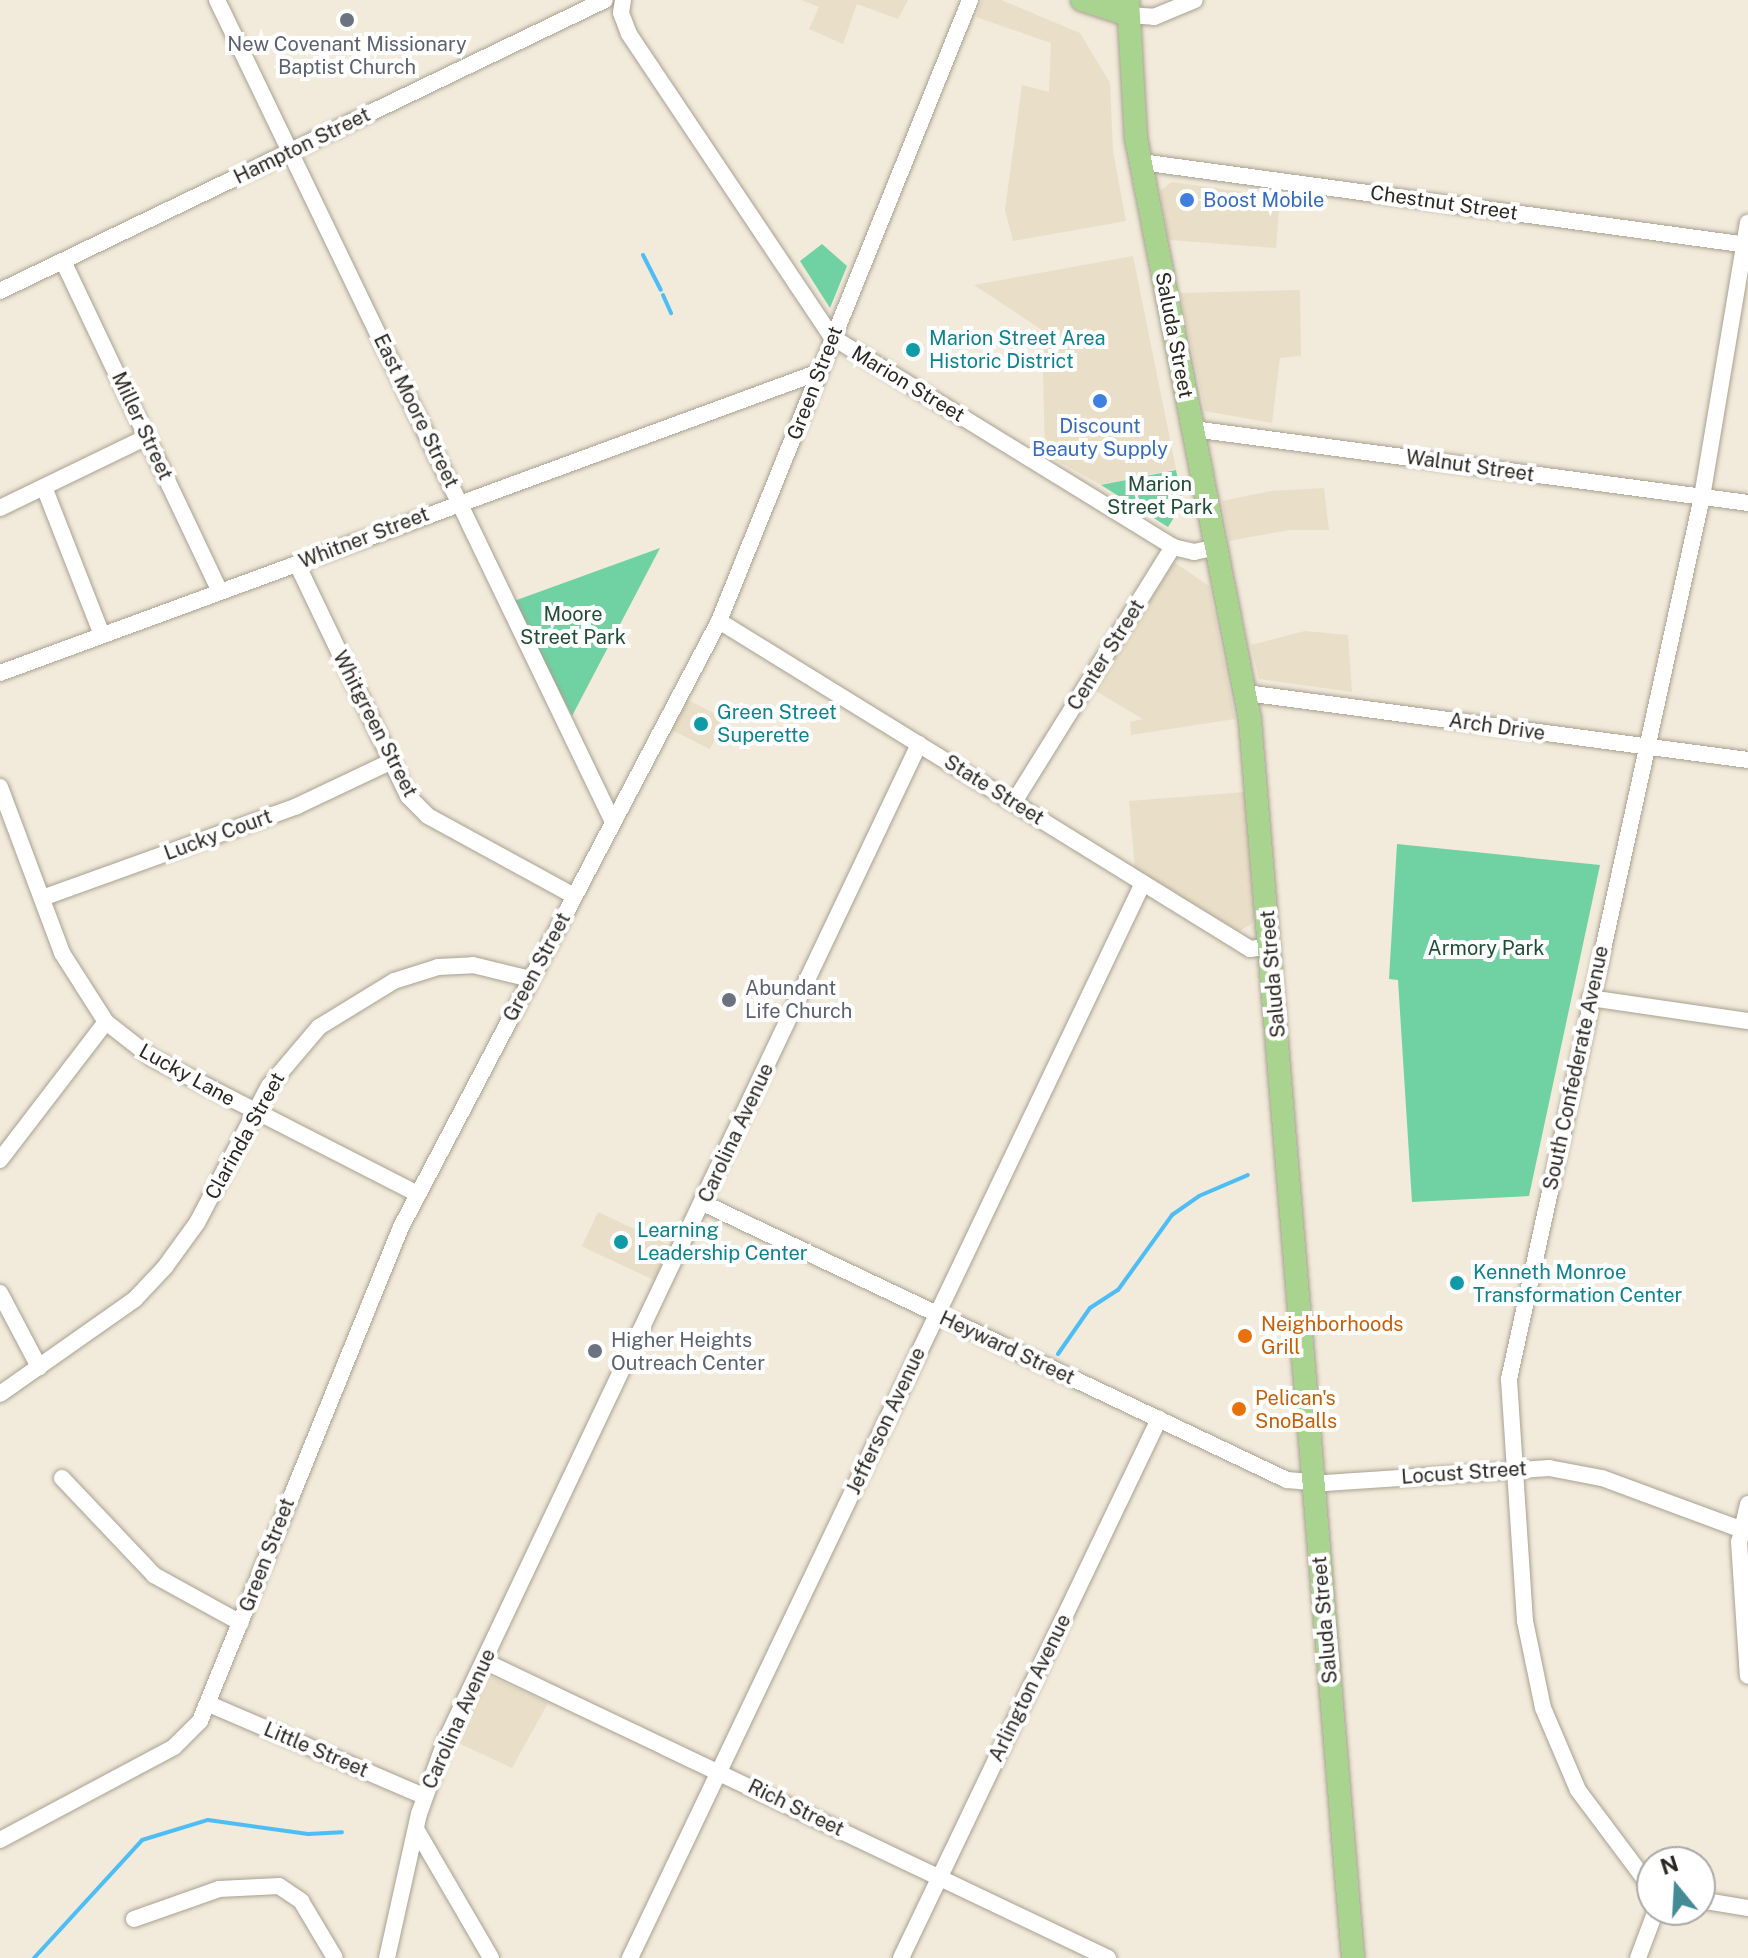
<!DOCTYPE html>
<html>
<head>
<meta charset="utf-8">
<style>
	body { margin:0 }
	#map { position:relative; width:1748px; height:1958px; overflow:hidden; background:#f2eada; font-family:"Public Sans",sans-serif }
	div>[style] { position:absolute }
	.built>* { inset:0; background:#e9dec7; transform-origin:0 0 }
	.green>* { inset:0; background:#70d2a2 }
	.stream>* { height:4px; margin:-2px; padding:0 2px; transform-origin:2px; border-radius:2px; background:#4dbdf5 }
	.roads { filter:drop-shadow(0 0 2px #a8a192) drop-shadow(0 0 2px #a8a192) }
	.minor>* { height:16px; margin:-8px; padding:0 8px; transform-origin:8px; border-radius:8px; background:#fff }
	.major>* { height:22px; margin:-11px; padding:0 11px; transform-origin:11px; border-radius:11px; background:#a9d48f }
	.dots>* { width:22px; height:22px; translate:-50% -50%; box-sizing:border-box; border:4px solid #fff; border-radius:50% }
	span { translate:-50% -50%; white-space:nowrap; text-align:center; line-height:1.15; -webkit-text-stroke:8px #fff; paint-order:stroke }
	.worship-label { font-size:20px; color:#5b616d }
	.left { translate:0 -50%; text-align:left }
	.street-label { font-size:20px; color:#2a2721 }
	.shop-label { font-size:20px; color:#366cbe }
	.culture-label { font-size:20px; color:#0d838f }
	.park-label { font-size:20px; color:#1f4d37 }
	.food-label { font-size:20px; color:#c56008 }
	.north { position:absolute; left:1636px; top:1846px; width:80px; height:80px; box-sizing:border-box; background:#fff; border:2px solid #aaa9a6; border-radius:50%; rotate:342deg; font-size:22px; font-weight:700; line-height:32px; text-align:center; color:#2a2721 }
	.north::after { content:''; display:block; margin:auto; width:28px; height:36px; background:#458b96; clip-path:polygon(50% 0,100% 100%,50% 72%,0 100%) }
</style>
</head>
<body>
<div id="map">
	<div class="built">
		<i style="clip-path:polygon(801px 0,908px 0,898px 19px,857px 4px,843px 44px,809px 29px,819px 7px)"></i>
		<i style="clip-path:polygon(982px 0,1001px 0,1080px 33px,1110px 83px,1113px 151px,1126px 221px,1013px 241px,1005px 210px,1022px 85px,1049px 92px,1051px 43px,976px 17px)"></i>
		<i style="clip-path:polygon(1172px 182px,1280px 197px,1276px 248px,1169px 240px,1160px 191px)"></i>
		<i style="clip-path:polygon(1133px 256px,1176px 469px,1101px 485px,1045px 454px,1042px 330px,974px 285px)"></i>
		<i style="clip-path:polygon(1300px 290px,1301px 356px,1280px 358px,1272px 423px,1205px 411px,1180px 293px)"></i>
		<i style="clip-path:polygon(1324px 488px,1329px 530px,1289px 530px,1229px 541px,1222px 501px,1271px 491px)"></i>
		<i style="clip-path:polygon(1174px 562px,1209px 586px,1235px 719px,1131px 735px,1130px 722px,1143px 719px,1094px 690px)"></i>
		<i style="clip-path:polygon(1305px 631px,1348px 635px,1352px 692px,1259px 679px,1251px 645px)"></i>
		<i style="left:686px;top:699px;width:44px;height:34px;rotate:27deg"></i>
		<i style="clip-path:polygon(1245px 792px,1254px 915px,1253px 923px,1239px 931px,1135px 870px,1129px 801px)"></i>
		<i style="left:598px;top:1212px;width:80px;height:38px;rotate:25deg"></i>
		<i style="clip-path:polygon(491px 1677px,548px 1703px,512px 1768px,456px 1742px,483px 1682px)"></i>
	</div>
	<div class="green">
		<i style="clip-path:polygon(822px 244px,847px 266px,830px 308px,800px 261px)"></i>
		<i style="clip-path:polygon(1176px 470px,1183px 503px,1168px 527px,1101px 485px)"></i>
		<i style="clip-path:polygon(660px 548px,572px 716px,514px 601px)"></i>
		<i style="clip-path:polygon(1397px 844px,1600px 865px,1529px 1196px,1412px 1202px,1398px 980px,1389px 979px)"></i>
	</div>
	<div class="stream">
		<i style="left:643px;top:255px;width:39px;rotate:63deg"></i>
		<i style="left:663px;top:295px;width:20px;rotate:66deg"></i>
		<i style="left:1058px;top:1354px;width:56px;rotate:-55.2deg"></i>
		<i style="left:1090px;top:1308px;width:33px;rotate:-33deg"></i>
		<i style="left:1118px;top:1290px;width:92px;rotate:-54.2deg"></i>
		<i style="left:1172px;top:1215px;width:33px;rotate:-35deg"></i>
		<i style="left:1199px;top:1196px;width:53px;rotate:-23.2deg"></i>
		<i style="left:34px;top:1958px;width:160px;rotate:-47.5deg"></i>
		<i style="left:142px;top:1840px;width:69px;rotate:-16.9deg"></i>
		<i style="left:208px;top:1820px;width:101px;rotate:8deg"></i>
		<i style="left:308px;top:1834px;width:34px;rotate:-3deg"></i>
	</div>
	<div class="roads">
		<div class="minor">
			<i style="left:217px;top:0;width:912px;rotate:64.28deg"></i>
			<i style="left:623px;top:0;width:13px;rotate:99deg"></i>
			<i style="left:621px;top:13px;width:22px;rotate:69deg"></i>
			<i style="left:629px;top:34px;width:365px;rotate:56.2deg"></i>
			<i style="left:832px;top:337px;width:400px;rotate:31.6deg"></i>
			<i style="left:1128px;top:15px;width:26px;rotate:4deg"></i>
			<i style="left:1154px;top:17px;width:44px;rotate:-22.5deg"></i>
			<i style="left:1141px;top:162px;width:613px;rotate:7.79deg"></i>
			<i style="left:63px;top:261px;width:365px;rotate:64.6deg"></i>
			<i style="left:0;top:291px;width:671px;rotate:-25.69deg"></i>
			<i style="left:1193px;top:429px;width:560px;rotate:7.59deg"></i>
			<i style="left:44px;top:487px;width:159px;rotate:68.6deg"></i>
			<i style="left:0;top:508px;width:163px;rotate:-25.8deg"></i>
			<i style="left:297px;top:564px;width:257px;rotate:64.4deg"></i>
			<i style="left:408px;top:796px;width:28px;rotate:45deg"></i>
			<i style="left:428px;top:816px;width:166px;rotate:28.7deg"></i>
			<i style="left:719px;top:621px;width:624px;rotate:31.7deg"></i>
			<i style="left:1250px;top:949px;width:21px;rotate:-8deg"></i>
			<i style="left:0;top:673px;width:873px;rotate:-20.18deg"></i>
			<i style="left:1246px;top:693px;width:506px;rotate:7.6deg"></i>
			<i style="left:0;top:787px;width:177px;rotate:69.5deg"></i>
			<i style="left:62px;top:953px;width:82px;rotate:57.5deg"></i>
			<i style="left:106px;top:1022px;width:58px;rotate:38deg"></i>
			<i style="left:152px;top:1058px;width:299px;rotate:27.1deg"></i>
			<i style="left:1014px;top:802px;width:301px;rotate:-58.1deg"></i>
			<i style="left:1173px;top:547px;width:22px;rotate:13deg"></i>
			<i style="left:1194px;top:552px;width:24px;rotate:-12deg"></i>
			<i style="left:42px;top:898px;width:271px;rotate:-19.8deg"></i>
			<i style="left:297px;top:806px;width:103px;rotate:-25.3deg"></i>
			<i style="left:1590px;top:998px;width:160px;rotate:8.3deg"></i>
			<i style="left:0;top:1160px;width:174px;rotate:-52.5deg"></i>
			<i style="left:703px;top:1203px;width:646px;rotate:25.38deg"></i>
			<i style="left:1287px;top:1480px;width:38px;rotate:5deg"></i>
			<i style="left:1325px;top:1483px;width:225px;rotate:-3.8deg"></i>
			<i style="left:1549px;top:1468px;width:54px;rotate:10.7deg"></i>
			<i style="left:1602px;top:1478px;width:156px;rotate:20.3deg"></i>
			<i style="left:0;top:1293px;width:84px;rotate:62.2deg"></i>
			<i style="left:0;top:1394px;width:165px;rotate:-35.1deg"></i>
			<i style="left:135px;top:1299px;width:44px;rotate:-46.8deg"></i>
			<i style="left:165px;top:1267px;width:54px;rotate:-54deg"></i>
			<i style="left:197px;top:1223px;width:155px;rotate:-62.3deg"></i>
			<i style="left:269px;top:1086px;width:77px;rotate:-49.7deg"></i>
			<i style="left:319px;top:1027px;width:88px;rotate:-31.5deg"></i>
			<i style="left:394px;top:981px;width:46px;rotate:-17.7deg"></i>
			<i style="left:438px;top:967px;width:35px;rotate:-3deg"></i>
			<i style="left:473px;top:965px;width:59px;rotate:13.8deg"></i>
			<i style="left:62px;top:1478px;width:134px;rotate:46.5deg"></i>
			<i style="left:154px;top:1575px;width:99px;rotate:28.9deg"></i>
			<i style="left:1748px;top:1504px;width:39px;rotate:103deg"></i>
			<i style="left:1739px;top:1542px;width:134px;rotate:86.2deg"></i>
			<i style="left:484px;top:1661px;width:691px;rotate:25.45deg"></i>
			<i style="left:209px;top:1704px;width:234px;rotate:23.2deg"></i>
			<i style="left:416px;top:1829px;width:149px;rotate:59.8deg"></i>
			<i style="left:0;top:1840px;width:197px;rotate:-28.1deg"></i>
			<i style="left:174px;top:1747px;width:37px;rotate:-45deg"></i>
			<i style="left:200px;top:1721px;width:533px;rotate:-67.86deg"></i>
			<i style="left:401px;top:1227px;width:684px;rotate:-62.31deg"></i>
			<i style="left:719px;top:621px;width:670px;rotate:-67.99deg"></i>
			<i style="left:1652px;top:1889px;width:124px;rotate:-126.8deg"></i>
			<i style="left:1578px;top:1790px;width:89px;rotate:-113.1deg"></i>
			<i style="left:1543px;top:1708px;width:89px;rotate:-101.7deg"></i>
			<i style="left:1525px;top:1621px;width:243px;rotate:-93.8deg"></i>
			<i style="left:1509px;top:1379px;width:903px;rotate:-77.66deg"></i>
			<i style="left:1702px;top:497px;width:278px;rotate:-80.5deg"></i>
			<i style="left:1700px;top:1900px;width:49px;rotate:9.5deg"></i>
			<i style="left:134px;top:1919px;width:90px;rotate:-19.4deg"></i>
			<i style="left:219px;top:1889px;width:60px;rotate:-2.9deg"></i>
			<i style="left:279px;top:1886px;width:27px;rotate:34deg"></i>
			<i style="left:301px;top:1901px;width:66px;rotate:59.2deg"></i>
			<i style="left:387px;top:1958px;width:148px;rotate:-77.5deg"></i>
			<i style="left:419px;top:1814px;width:74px;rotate:-70.3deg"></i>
			<i style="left:444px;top:1744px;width:1107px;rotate:-64.59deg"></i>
			<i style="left:630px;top:1958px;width:1191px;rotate:-64.49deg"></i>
			<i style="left:901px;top:1958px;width:598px;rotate:-64.42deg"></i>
			<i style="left:1638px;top:1958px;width:51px;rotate:-69.4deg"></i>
		</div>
		<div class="major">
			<i style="left:1082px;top:0;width:48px;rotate:18.1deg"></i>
			<i style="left:1128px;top:0;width:138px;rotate:86.7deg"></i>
			<i style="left:1136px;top:138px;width:593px;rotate:78.92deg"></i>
			<i style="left:1250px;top:720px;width:1242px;rotate:85.24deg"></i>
		</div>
	</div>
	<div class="dots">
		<i style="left:347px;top:20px;background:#6b7280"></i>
		<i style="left:1187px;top:200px;background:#3f7fe0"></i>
		<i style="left:913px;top:350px;background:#0f9aa8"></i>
		<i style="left:1100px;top:401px;background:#3f7fe0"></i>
		<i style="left:701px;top:724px;background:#0f9aa8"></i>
		<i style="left:729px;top:1000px;background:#6b7280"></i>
		<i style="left:621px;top:1242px;background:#0f9aa8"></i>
		<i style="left:1457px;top:1283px;background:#0f9aa8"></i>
		<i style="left:1245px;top:1336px;background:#e8710a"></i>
		<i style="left:595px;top:1351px;background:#6b7280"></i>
		<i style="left:1239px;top:1409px;background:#e8710a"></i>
	</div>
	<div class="worship-label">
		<span style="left:347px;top:56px">New Covenant Missionary<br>Baptist Church</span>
		<span class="left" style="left:745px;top:1000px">Abundant<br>Life Church</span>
		<span class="left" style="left:611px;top:1352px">Higher Heights<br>Outreach Center</span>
	</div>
	<div class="street-label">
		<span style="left:302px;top:146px;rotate:-26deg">Hampton Street</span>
		<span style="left:1444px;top:203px;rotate:8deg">Chestnut Street</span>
		<span style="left:1174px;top:335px;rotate:79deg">Saluda Street</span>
		<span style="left:815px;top:383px;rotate:-69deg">Green Street</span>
		<span style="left:908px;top:384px;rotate:31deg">Marion Street</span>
		<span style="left:416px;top:411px;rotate:64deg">East Moore Street</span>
		<span style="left:142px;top:426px;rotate:65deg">Miller Street</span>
		<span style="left:1470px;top:466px;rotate:8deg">Walnut Street</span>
		<span style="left:364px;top:538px;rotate:-21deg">Whitner Street</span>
		<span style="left:1106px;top:655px;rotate:-58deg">Center Street</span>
		<span style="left:375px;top:724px;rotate:63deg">Whitgreen Street</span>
		<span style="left:1497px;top:727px;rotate:8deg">Arch Drive</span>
		<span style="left:994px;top:790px;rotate:32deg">State Street</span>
		<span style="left:218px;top:835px;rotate:-20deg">Lucky Court</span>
		<span style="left:537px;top:967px;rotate:-62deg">Green Street</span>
		<span style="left:1273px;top:974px;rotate:-95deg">Saluda Street</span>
		<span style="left:1576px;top:1068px;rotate:-78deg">South Confederate Avenue</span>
		<span style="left:187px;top:1075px;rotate:29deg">Lucky Lane</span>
		<span style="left:736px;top:1133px;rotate:-65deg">Carolina Avenue</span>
		<span style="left:245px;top:1136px;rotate:-61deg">Clarinda Street</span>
		<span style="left:1007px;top:1348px;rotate:25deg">Heyward Street</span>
		<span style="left:886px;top:1421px;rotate:-65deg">Jefferson Avenue</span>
		<span style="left:1464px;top:1473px;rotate:-4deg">Locust Street</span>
		<span style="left:267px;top:1555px;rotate:-69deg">Green Street</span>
		<span style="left:1325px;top:1620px;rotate:-95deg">Saluda Street</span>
		<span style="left:1030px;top:1688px;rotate:-64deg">Arlington Avenue</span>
		<span style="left:459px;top:1719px;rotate:-66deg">Carolina Avenue</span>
		<span style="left:316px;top:1750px;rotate:23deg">Little Street</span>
		<span style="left:796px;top:1808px;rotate:26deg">Rich Street</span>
	</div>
	<div class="shop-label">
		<span class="left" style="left:1203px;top:200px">Boost Mobile</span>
		<span style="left:1100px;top:438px">Discount<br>Beauty Supply</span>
	</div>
	<div class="culture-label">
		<span class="left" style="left:929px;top:350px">Marion Street Area<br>Historic District</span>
		<span class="left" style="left:717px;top:724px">Green Street<br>Superette</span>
		<span class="left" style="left:637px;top:1242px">Learning<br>Leadership Center</span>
		<span class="left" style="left:1473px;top:1284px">Kenneth Monroe<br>Transformation Center</span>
	</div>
	<div class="park-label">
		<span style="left:1160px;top:496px">Marion<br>Street Park</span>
		<span style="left:573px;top:626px">Moore<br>Street Park</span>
		<span style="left:1486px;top:948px">Armory Park</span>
	</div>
	<div class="food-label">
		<span class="left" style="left:1261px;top:1336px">Neighborhoods<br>Grill</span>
		<span class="left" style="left:1255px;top:1410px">Pelican's<br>SnoBalls</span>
	</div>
	<div class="north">N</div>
</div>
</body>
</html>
